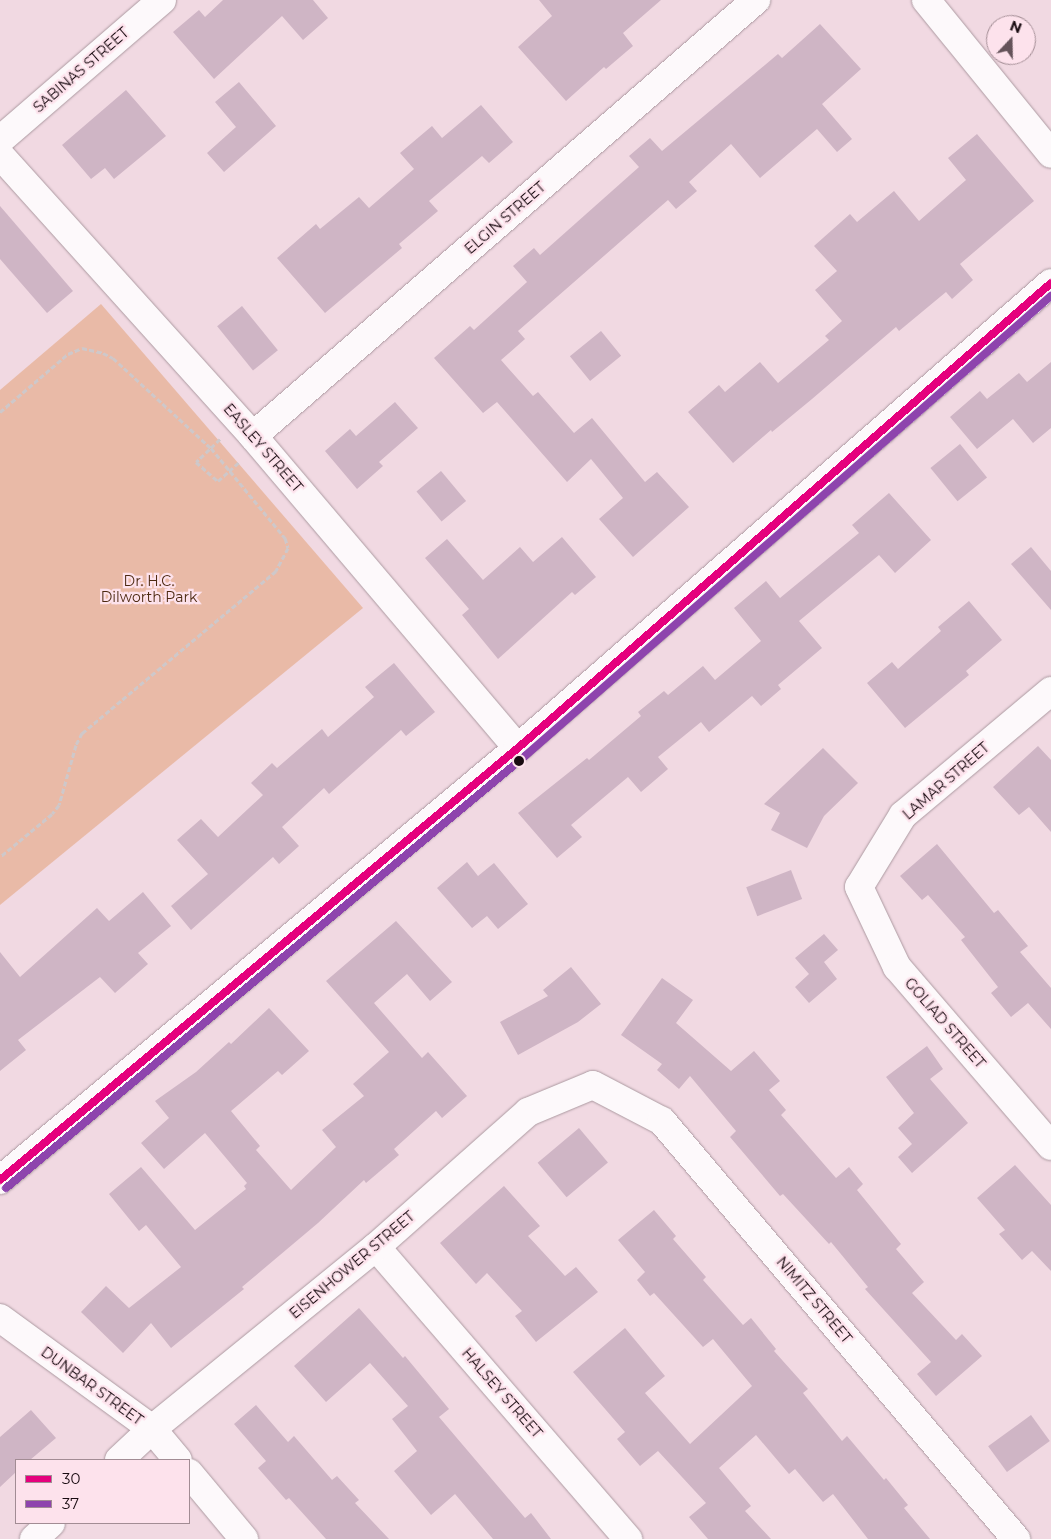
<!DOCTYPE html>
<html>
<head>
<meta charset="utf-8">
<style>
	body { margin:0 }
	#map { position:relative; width:1051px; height:1539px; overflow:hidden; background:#f1d9e2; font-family:Montserrat,sans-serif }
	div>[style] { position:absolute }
	.green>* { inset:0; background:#e9baa7 }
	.building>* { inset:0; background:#cfb5c5; transform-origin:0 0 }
	.path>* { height:3px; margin-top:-1.5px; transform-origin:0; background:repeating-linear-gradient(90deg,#cec8ca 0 5px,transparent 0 7.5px) }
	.roads { filter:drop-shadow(0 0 1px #ac9aa1) drop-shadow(0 0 1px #ac9aa1) }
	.street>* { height:28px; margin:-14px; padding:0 14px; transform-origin:14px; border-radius:14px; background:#fdf9fb }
	.secondary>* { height:28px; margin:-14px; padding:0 14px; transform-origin:14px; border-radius:14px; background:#fdf9fb }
	.bus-1>* { height:8px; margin:-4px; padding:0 4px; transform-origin:4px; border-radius:4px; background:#e5007d }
	.bus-2>* { height:8px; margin:-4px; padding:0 4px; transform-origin:4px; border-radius:4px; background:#8e44ad }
	.dots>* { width:14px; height:14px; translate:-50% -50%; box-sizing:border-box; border:2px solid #fde2ec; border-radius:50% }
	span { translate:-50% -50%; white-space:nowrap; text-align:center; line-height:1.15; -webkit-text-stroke:4.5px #fde2ec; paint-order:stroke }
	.street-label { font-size:14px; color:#190b11 }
	.park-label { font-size:14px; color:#4c2911 }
	.legend { position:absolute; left:15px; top:1459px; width:175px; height:65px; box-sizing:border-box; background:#fde2ec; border:1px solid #a28c94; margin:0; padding:6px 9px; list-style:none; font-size:15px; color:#190b11 }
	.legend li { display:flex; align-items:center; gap:10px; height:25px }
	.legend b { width:25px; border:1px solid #a28c94 }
	.north { position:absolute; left:986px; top:15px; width:50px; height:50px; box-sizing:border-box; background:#fde2ec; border:1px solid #a28c94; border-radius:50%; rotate:21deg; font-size:14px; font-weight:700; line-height:20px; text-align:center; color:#190b11 }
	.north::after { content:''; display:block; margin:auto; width:18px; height:22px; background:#65535a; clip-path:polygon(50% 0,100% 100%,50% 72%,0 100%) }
</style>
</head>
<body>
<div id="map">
	<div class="green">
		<i style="clip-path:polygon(101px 304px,363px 608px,0 905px,0 390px)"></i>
	</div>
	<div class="building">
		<i style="clip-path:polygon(223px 0,313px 0,328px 18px,303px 40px,282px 16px,214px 79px,173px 32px,199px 10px,205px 17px)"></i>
		<i style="clip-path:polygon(539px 0,661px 0,623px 33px,633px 46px,606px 69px,604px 67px,566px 101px,518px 47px,552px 16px)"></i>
		<i style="clip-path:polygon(820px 24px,861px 69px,822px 104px,852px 139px,837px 152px,817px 129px,760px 178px,731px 144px,689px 182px,697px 191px,676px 209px,668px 200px,518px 331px,525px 339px,501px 360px,533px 396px,538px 392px,574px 433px,592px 418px,645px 482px,657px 472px,689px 507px,633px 557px,599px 519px,623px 498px,591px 459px,567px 482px,497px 402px,483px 413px,434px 358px,470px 326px,474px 330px,527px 282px,513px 266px,534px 248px,540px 255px,639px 167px,629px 156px,650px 138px,662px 151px,778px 54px,782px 58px)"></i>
		<i style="clip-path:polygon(239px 82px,276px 126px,224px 172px,207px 153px,236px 127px,215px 102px)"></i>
		<i style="clip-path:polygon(126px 90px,166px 136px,114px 179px,105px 168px,91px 179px,62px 145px)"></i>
		<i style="clip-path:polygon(481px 105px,513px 142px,489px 163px,482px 156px,429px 201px,438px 211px,399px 244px,402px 248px,325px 313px,277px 258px,316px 224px,320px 229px,359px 197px,369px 208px,414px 169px,400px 153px,432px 126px,442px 138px)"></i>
		<i style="clip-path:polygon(977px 134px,1034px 201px,960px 264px,973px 280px,952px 299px,946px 292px,899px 331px,896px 327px,812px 399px,772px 432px,771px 430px,733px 463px,688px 412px,719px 385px,725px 392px,760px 362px,778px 383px,829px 340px,825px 336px,842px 321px,815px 290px,837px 271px,814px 246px,850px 214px,857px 222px,894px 191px,919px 221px,966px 180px,948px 158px)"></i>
		<i style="clip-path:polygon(0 206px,73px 291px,47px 313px,0 259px)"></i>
		<i style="left:242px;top:306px;width:57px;height:32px;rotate:51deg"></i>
		<i style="left:601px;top:331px;width:32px;height:40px;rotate:51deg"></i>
		<i style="clip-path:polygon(1051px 362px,1051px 428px,1033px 443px,1013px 419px,977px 449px,950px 417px,980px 391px,987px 399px,1019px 373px,1027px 382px)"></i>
		<i style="clip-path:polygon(395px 402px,418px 428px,379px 462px,383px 466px,357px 489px,325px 451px,350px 429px,356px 436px)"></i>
		<i style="left:960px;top:444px;width:43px;height:38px;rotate:51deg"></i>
		<i style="left:441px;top:471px;width:39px;height:32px;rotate:50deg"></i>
		<i style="clip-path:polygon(889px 493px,931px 540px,895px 573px,879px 555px,799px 621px,822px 648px,778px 685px,781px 689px,761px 706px,752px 696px,709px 732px,701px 722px,658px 757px,668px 769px,641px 792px,628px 777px,571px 825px,582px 837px,557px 858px,518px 813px,587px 758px,589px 760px,641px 716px,638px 712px,664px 691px,668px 695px,703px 666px,715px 680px,761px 641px,734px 608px,766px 581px,780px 598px,859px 533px,852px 525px)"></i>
		<i style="clip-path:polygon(562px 537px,596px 577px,575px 595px,572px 592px,498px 659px,462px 615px,469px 609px,425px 558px,447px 539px,483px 580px,520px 547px,533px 562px)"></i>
		<i style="clip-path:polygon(1031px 547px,1051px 571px,1051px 610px,1011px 564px)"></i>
		<i style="clip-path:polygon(969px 601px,1002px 640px,966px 671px,969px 675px,905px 728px,867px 683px,892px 662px,898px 669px,941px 631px,938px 627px)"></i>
		<i style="clip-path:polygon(394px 663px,435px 712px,406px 736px,401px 730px,329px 794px,324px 788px,282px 827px,299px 846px,279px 864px,273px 857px,191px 930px,171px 906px,208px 874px,177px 840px,201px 819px,218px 837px,263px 795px,251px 783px,272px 763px,277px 768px,322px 729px,328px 737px,374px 697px,365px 687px)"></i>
		<i style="clip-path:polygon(1038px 746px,1051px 760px,1051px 832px,1029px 807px,1019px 815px,993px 787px)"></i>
		<i style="clip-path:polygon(823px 748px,858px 783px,824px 816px,807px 848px,771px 830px,780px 813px,764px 804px)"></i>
		<i style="clip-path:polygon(937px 844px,994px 913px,998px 910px,1028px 946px,1020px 952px,1051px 988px,1051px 1029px,1028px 1003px,1011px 1017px,991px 993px,998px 987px,961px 940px,965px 937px,928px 895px,922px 900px,900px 876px)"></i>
		<i style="clip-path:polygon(467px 862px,478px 876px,494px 863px,528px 904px,498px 929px,487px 916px,472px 928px,437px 888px)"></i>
		<i style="left:791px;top:870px;width:31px;height:48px;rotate:69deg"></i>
		<i style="clip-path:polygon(143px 892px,171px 926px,138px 953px,148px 964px,115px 993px,100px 977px,18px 1040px,26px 1050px,0 1071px,0 952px,20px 977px,97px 908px,109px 921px)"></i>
		<i style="clip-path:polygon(396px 921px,452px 982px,430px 1001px,407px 974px,374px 1003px,422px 1058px,428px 1052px,467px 1096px,442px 1118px,436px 1111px,394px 1149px,399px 1155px,366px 1183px,364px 1180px,318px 1223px,242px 1287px,244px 1289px,171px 1348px,151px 1323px,123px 1353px,81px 1312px,106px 1286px,129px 1308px,181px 1267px,146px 1225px,139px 1231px,109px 1194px,141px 1167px,195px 1230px,246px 1189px,244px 1186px,247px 1183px,205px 1133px,164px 1169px,141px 1143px,169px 1118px,155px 1101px,196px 1072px,229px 1042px,231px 1044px,269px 1008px,309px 1051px,282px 1075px,278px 1071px,231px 1111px,260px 1146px,256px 1150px,291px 1190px,336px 1147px,322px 1130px,364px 1096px,353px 1084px,389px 1052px,326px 981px)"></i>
		<i style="clip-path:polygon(824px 934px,838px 950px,824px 962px,837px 979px,809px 1003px,795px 987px,809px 974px,795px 958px)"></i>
		<i style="clip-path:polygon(571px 967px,601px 1004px,578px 1022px,518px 1055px,500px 1022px,548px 996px,543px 990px)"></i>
		<i style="clip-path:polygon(662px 978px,693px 1000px,676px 1023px,731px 1071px,754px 1051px,780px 1081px,769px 1090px,786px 1110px,781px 1115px,836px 1178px,849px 1167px,863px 1184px,857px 1190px,901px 1244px,896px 1249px,924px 1282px,912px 1293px,956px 1340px,962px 1334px,982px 1356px,936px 1396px,917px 1374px,931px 1362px,865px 1289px,868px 1287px,831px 1242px,829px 1244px,783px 1194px,780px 1196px,730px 1137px,736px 1131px,690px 1076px,679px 1089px,657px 1070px,662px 1064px,621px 1035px)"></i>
		<i style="clip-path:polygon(927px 1046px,943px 1069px,930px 1079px,968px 1123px,912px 1173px,898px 1157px,912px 1144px,898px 1128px,914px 1113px,886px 1077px)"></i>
		<i style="left:579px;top:1128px;width:45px;height:54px;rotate:50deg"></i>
		<i style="clip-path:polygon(1015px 1165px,1051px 1205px,1051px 1271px,1032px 1251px,1022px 1260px,999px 1234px,1005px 1230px,977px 1198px)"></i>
		<i style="clip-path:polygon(504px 1186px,540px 1226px,528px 1236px,565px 1276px,576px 1267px,598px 1292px,536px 1342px,515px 1316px,522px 1311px,487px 1273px,476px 1284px,440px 1243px)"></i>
		<i style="clip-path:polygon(654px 1210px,676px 1236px,673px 1239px,706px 1277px,703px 1280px,743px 1325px,751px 1318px,776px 1349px,774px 1351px,808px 1389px,803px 1393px,842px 1441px,847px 1436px,884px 1480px,886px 1478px,908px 1505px,904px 1508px,930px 1539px,868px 1539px,833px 1494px,823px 1502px,795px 1469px,789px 1474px,756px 1435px,719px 1468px,751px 1506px,745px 1511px,771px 1539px,708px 1539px,689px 1517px,706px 1503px,658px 1451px,640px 1466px,617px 1439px,625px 1432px,573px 1372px,625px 1328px,665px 1376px,645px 1393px,690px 1444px,752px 1386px,713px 1339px,703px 1347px,654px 1293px,650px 1296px,637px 1280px,645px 1272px,618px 1240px)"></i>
		<i style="clip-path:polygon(359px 1308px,403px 1358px,405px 1356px,449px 1409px,439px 1417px,525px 1518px,531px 1513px,551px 1539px,493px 1539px,455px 1494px,431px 1515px,394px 1471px,417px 1451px,392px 1419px,408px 1406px,370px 1363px,326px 1402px,294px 1366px)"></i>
		<i style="clip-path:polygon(256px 1405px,288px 1442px,294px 1436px,332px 1480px,337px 1476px,359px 1500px,355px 1503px,389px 1539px,326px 1539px,289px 1498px,286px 1500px,258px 1468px,266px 1461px,234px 1424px)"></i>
		<i style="clip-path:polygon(31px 1410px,56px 1438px,30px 1460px,16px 1460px,16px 1472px,0 1487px,0 1437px)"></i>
		<i style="left:1031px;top:1415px;width:32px;height:53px;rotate:54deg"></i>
	</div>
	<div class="path">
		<i style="left:0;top:412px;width:89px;rotate:-40.5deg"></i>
		<i style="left:68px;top:354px;width:15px;rotate:-23deg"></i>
		<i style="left:82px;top:348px;width:22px;rotate:13deg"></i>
		<i style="left:103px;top:353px;width:11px;rotate:27deg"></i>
		<i style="left:113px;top:358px;width:133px;rotate:42.6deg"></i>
		<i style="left:211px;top:448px;width:117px;rotate:50.6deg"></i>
		<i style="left:285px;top:538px;width:10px;rotate:73deg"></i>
		<i style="left:288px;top:548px;width:26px;rotate:118deg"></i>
		<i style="left:276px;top:571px;width:253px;rotate:140.1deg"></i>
		<i style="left:82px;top:733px;width:13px;rotate:117deg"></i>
		<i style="left:76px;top:745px;width:62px;rotate:105.8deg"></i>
		<i style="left:59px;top:805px;width:11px;rotate:128deg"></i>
		<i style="left:52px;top:814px;width:67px;rotate:140.4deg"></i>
		<i style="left:220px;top:439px;width:33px;rotate:136deg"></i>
		<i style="left:196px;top:462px;width:29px;rotate:41deg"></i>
		<i style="left:218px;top:481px;width:28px;rotate:-42deg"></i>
	</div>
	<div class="roads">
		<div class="street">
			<i style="left:926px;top:0;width:198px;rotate:50.9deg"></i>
			<i style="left:0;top:140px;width:214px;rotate:-40.8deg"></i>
			<i style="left:0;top:155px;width:378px;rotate:48deg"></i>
			<i style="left:253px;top:436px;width:409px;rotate:49.7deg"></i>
			<i style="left:253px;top:436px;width:666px;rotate:-40.92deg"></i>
			<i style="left:1051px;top:691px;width:193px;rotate:140deg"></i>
			<i style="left:903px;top:815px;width:84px;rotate:121.4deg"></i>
			<i style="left:859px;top:887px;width:89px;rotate:64.6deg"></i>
			<i style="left:897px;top:967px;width:236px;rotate:49.3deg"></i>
			<i style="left:376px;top:1247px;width:386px;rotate:49.2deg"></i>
			<i style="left:0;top:1318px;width:188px;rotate:36.1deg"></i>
			<i style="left:152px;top:1429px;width:40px;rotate:50deg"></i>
			<i style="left:119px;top:1460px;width:45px;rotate:-43.2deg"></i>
			<i style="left:152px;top:1429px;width:289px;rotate:-39.1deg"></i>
			<i style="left:376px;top:1247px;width:203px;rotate:-41.6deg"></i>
			<i style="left:528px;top:1112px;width:70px;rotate:-22.6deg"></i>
			<i style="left:593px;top:1085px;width:78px;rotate:27.6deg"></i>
			<i style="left:662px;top:1121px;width:548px;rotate:49.74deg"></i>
			<i style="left:189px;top:1473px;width:86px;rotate:50.2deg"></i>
			<i style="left:34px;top:1539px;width:23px;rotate:-43deg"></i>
		</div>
		<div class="secondary">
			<i style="left:0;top:1180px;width:674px;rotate:-39.83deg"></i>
			<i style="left:518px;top:748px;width:707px;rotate:-41.1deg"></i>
		</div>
	</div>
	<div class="bus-1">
		<i style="left:0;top:1180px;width:674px;rotate:-39.83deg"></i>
		<i style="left:518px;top:748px;width:707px;rotate:-41.1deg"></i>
	</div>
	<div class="bus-2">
		<i style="left:6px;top:1188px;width:675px;rotate:-39.77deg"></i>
		<i style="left:525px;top:756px;width:699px;rotate:-41.17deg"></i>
	</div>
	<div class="dots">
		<i style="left:519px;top:761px;background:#190b11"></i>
	</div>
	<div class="street-label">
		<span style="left:81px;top:70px;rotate:-41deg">SABINAS STREET</span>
		<span style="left:505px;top:218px;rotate:-41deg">ELGIN STREET</span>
		<span style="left:263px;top:448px;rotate:49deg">EASLEY STREET</span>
		<span style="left:946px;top:781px;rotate:-41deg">LAMAR STREET</span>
		<span style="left:945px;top:1023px;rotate:49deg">GOLIAD STREET</span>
		<span style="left:352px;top:1265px;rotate:-40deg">EISENHOWER STREET</span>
		<span style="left:814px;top:1300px;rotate:50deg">NIMITZ STREET</span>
		<span style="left:92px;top:1386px;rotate:36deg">DUNBAR STREET</span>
		<span style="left:502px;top:1393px;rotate:49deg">HALSEY STREET</span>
	</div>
	<div class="park-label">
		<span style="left:149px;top:589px">Dr. H.C.<br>Dilworth Park</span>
	</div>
	<ul class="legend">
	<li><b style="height:6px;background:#e5007d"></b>30</li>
	<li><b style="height:6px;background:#8e44ad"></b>37</li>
	</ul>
	<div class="north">N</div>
</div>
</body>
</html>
